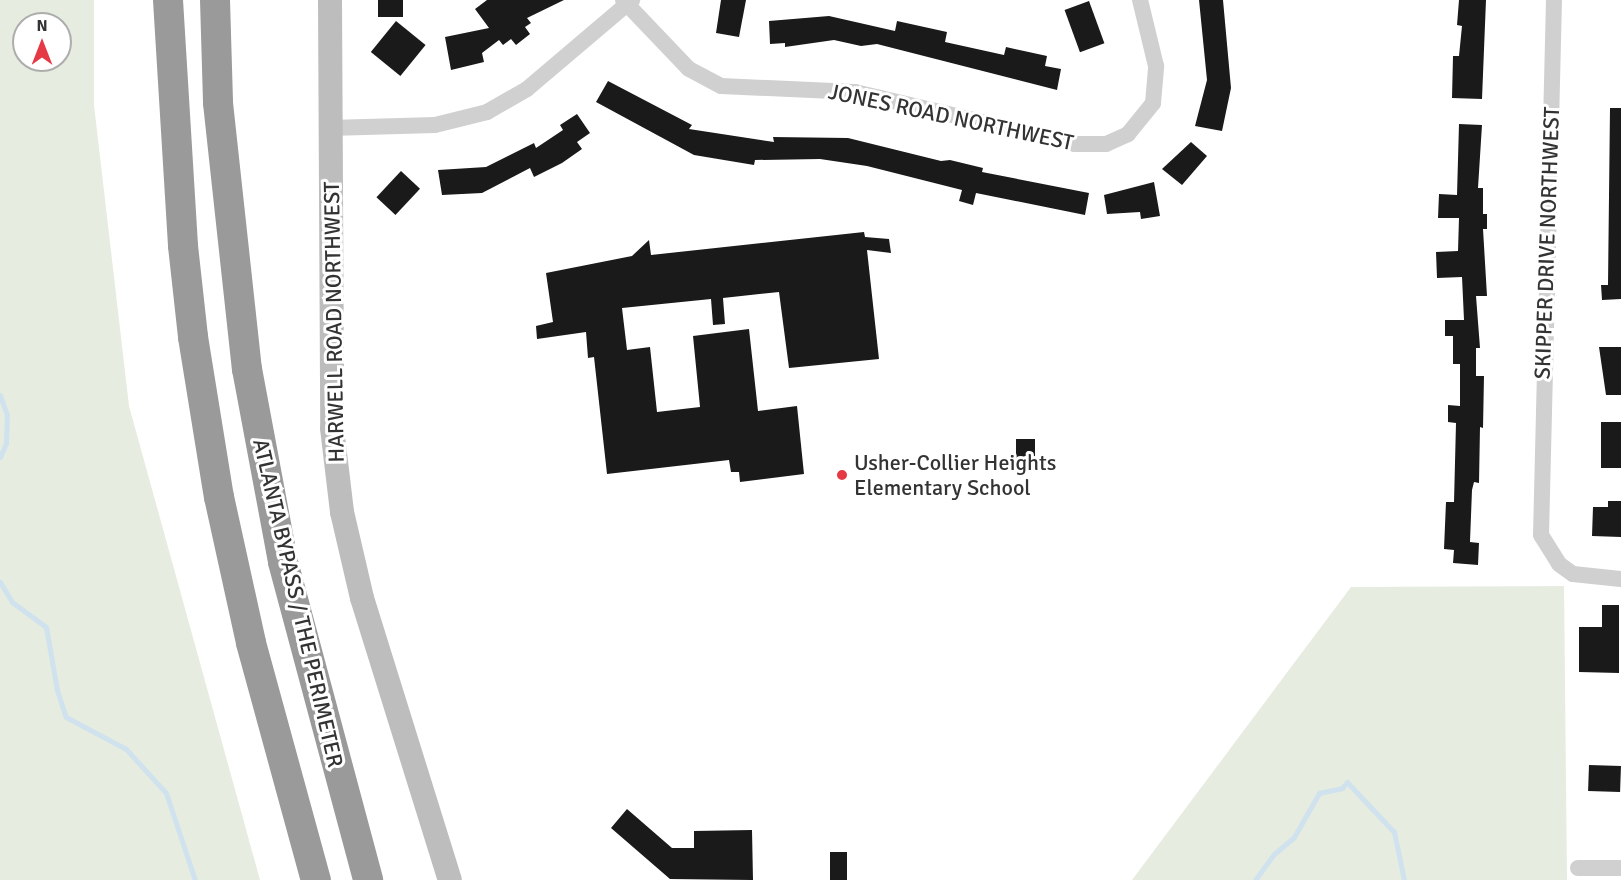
<!DOCTYPE html>
<html>
<head>
<meta charset="utf-8">
<style>
	body { margin:0 }
	#map { position:relative; width:1621px; height:880px; overflow:hidden; background:#fff; font-family:Signika,sans-serif }
	div>[style] { position:absolute }
	.green>* { inset:0; background:#e6ecdf }
	.stream>* { height:5px; margin:-2.5px; padding:0 2.5px; transform-origin:2.5px; border-radius:2.5px; background:#cfe2ee }
	.building>* { inset:0; background:#1a1a1a; transform-origin:0 0 }
	.street>* { height:16px; margin:-8px; padding:0 8px; transform-origin:8px; border-radius:8px; background:#d0d0d0 }
	.secondary>* { height:24px; margin:-12px; padding:0 12px; transform-origin:12px; border-radius:12px; background:#bdbdbd }
	.highway>* { height:30px; margin:-15px; padding:0 15px; transform-origin:15px; border-radius:15px; background:#9a9a9a }
	.dots>* { width:16px; height:16px; translate:-50% -50%; box-sizing:border-box; border:3px solid #fff; border-radius:50% }
	span { translate:-50% -50%; white-space:nowrap; text-align:center; line-height:1.15; -webkit-text-stroke:6px #fff; paint-order:stroke }
	.street-label { font-size:22px; color:#333 }
	.poi-label { font-size:22px; color:#333 }
	.left { translate:0 -50%; text-align:left }
	.north { position:absolute; left:12px; top:12px; width:60px; height:60px; box-sizing:border-box; background:#fff; border:2px solid #adadad; border-radius:50%; rotate:0deg; font-size:16px; font-weight:700; line-height:24px; text-align:center; color:#333 }
	.north::after { content:''; display:block; margin:auto; width:21px; height:27px; background:#e63946; clip-path:polygon(50% 0,100% 100%,50% 72%,0 100%) }
</style>
</head>
<body>
<div id="map">
	<div class="green">
		<i style="clip-path:polygon(evenodd,0 0,94px 0,94px 105px,129px 406px,260px 880px,0 880px,0 0,24px 24px,60px 24px,60px 60px,24px 60px,24px 24px)"></i>
		<i style="clip-path:polygon(1564px 586px,1567px 880px,1132px 880px,1351px 587px)"></i>
	</div>
	<div class="stream">
		<i style="left:0;top:395px;width:21px;rotate:71deg"></i>
		<i style="left:7px;top:415px;width:28px;rotate:92deg"></i>
		<i style="left:6px;top:443px;width:15px;rotate:113deg"></i>
		<i style="left:0;top:582px;width:23px;rotate:59deg"></i>
		<i style="left:12px;top:602px;width:42px;rotate:36.3deg"></i>
		<i style="left:46px;top:627px;width:64px;rotate:80.1deg"></i>
		<i style="left:57px;top:690px;width:28px;rotate:72deg"></i>
		<i style="left:66px;top:717px;width:68px;rotate:28.1deg"></i>
		<i style="left:126px;top:749px;width:59px;rotate:47.7deg"></i>
		<i style="left:166px;top:793px;width:92px;rotate:71.6deg"></i>
		<i style="left:1255px;top:880px;width:32px;rotate:-54deg"></i>
		<i style="left:1274px;top:854px;width:26px;rotate:-40deg"></i>
		<i style="left:1294px;top:837px;width:51px;rotate:-60.4deg"></i>
		<i style="left:1319px;top:793px;width:24px;rotate:-12deg"></i>
		<i style="left:1342px;top:788px;width:8px;rotate:-50deg"></i>
		<i style="left:1347px;top:782px;width:69px;rotate:46.8deg"></i>
		<i style="left:1394px;top:832px;width:49px;rotate:78.2deg"></i>
	</div>
	<div class="building">
		<i style="left:378px;top:0;width:25px;height:17px"></i>
		<i style="clip-path:polygon(487px 0,564px 0,527px 18px,531px 23px,525px 27px,530px 34px,516px 45px,511px 39px,503px 45px,499px 40px,482px 53px,484px 62px,451px 70px,445px 37px,489px 28px,475px 9px)"></i>
		<i style="clip-path:polygon(721px 0,746px 0,739px 37px,716px 33px)"></i>
		<i style="clip-path:polygon(1199px 0,1223px 0,1231px 88px,1222px 131px,1195px 126px,1207px 80px)"></i>
		<i style="clip-path:polygon(1459px 0,1486px 0,1482px 99px,1452px 98px,1453px 56px,1459px 56px,1462px 26px,1457px 25px)"></i>
		<i style="left:1089px;top:1px;width:45px;height:26px;rotate:70deg"></i>
		<i style="clip-path:polygon(829px 16px,895px 31px,897px 21px,947px 32px,945px 42px,1004px 55px,1006px 47px,1047px 56px,1045px 66px,1061px 69px,1057px 90px,877px 44px,861px 46px,834px 40px,785px 47px,785px 43px,770px 44px,769px 21px)"></i>
		<i style="left:396px;top:21px;width:38px;height:40px;rotate:39deg"></i>
		<i style="clip-path:polygon(608px 81px,692px 125px,689px 129px,774px 142px,773px 137px,848px 138px,941px 161px,950px 160px,983px 168px,982px 172px,1089px 193px,1085px 215px,976px 193px,973px 205px,959px 201px,962px 190px,867px 166px,820px 159px,755px 160px,754px 165px,694px 155px,596px 102px)"></i>
		<i style="clip-path:polygon(1610px 108px,1621px 108px,1621px 299px,1602px 300px,1601px 285px,1608px 285px)"></i>
		<i style="clip-path:polygon(577px 114px,590px 133px,577px 142px,582px 149px,562px 163px,534px 177px,530px 168px,482px 193px,442px 195px,438px 170px,486px 167px,534px 143px,536px 148px,563px 130px,560px 125px)"></i>
		<i style="clip-path:polygon(1459px 124px,1482px 125px,1478px 188px,1483px 188px,1483px 214px,1487px 214px,1487px 229px,1483px 229px,1487px 296px,1476px 296px,1480px 348px,1476px 348px,1476px 376px,1484px 376px,1483px 428px,1480px 427px,1479px 483px,1474px 482px,1472px 490px,1470px 542px,1479px 543px,1478px 565px,1453px 563px,1454px 550px,1444px 549px,1446px 502px,1454px 502px,1456px 423px,1448px 422px,1448px 405px,1460px 406px,1460px 364px,1453px 364px,1453px 336px,1445px 336px,1445px 320px,1464px 320px,1462px 277px,1437px 278px,1436px 252px,1458px 251px,1459px 218px,1438px 218px,1439px 194px,1457px 195px)"></i>
		<i style="clip-path:polygon(1191px 142px,1207px 156px,1182px 185px,1162px 169px)"></i>
		<i style="left:401px;top:171px;width:26px;height:36px;rotate:43deg"></i>
		<i style="clip-path:polygon(1154px 182px,1160px 216px,1141px 219px,1140px 212px,1107px 214px,1104px 195px)"></i>
		<i style="clip-path:polygon(864px 232px,865px 237px,889px 239px,891px 253px,867px 250px,879px 359px,789px 368px,779px 292px,723px 298px,725px 324px,713px 325px,711px 299px,622px 308px,627px 350px,650px 347px,657px 412px,700px 407px,693px 336px,749px 329px,758px 411px,797px 406px,804px 474px,740px 482px,739px 472px,731px 472px,729px 460px,607px 474px,594px 357px,588px 358px,586px 332px,537px 339px,536px 326px,553px 322px,546px 273px,632px 256px,649px 240px,651px 255px)"></i>
		<i style="clip-path:polygon(1599px 347px,1621px 347px,1621px 395px,1606px 395px)"></i>
		<i style="left:1601px;top:422px;width:20px;height:46px"></i>
		<i style="left:1016px;top:439px;width:19px;height:19px"></i>
		<i style="clip-path:polygon(1608px 501px,1621px 501px,1621px 537px,1592px 536px,1593px 507px,1608px 507px)"></i>
		<i style="clip-path:polygon(1602px 605px,1619px 605px,1619px 673px,1579px 672px,1579px 627px,1602px 627px)"></i>
		<i style="left:1589px;top:765px;width:32px;height:26px;rotate:2deg"></i>
		<i style="clip-path:polygon(627px 809px,672px 848px,694px 848px,694px 831px,752px 830px,753px 880px,670px 879px,611px 828px)"></i>
		<i style="left:830px;top:852px;width:17px;height:28px"></i>
	</div>
	<div class="street">
		<i style="left:623px;top:0;width:95px;rotate:46.3deg"></i>
		<i style="left:689px;top:69px;width:36px;rotate:28deg"></i>
		<i style="left:721px;top:86px;width:134px;rotate:2.6deg"></i>
		<i style="left:855px;top:92px;width:226px;rotate:13.3deg"></i>
		<i style="left:1075px;top:144px;width:31px"></i>
		<i style="left:1106px;top:144px;width:24px;rotate:-24deg"></i>
		<i style="left:1128px;top:134px;width:40px;rotate:-51deg"></i>
		<i style="left:1153px;top:103px;width:37px;rotate:-85deg"></i>
		<i style="left:1156px;top:66px;width:68px;rotate:-103.6deg"></i>
		<i style="left:1554px;top:0;width:535px;rotate:91.39deg"></i>
		<i style="left:1541px;top:535px;width:34px;rotate:58deg"></i>
		<i style="left:1559px;top:564px;width:17px;rotate:36deg"></i>
		<i style="left:1573px;top:574px;width:48px;rotate:5.9deg"></i>
		<i style="left:330px;top:128px;width:105px;rotate:-1.6deg"></i>
		<i style="left:435px;top:125px;width:54px;rotate:-14deg"></i>
		<i style="left:487px;top:112px;width:46px;rotate:-29.9deg"></i>
		<i style="left:527px;top:89px;width:138px;rotate:-40.3deg"></i>
		<i style="left:1578px;top:868px;width:43px"></i>
	</div>
	<div class="secondary">
		<i style="left:330px;top:0;width:428px;rotate:89.7deg"></i>
		<i style="left:332px;top:428px;width:85px;rotate:83.2deg"></i>
		<i style="left:342px;top:512px;width:88px;rotate:76.9deg"></i>
		<i style="left:362px;top:598px;width:295px;rotate:72.7deg"></i>
	</div>
	<div class="highway">
		<i style="left:168px;top:0;width:246px;rotate:86.5deg"></i>
		<i style="left:183px;top:246px;width:92px;rotate:83.7deg"></i>
		<i style="left:193px;top:337px;width:162px;rotate:80.8deg"></i>
		<i style="left:219px;top:497px;width:149px;rotate:77.6deg"></i>
		<i style="left:251px;top:643px;width:246px;rotate:74.7deg"></i>
		<i style="left:215px;top:0;width:103px;rotate:88.3deg"></i>
		<i style="left:218px;top:103px;width:268px;rotate:83.8deg"></i>
		<i style="left:247px;top:369px;width:196px;rotate:79.4deg"></i>
		<i style="left:283px;top:562px;width:329px;rotate:75deg"></i>
	</div>
	<div class="dots">
		<i style="left:842px;top:475px;background:#e63946"></i>
	</div>
	<div class="street-label">
		<span style="left:951px;top:117px;rotate:12deg">JONES ROAD NORTHWEST</span>
		<span style="left:1547px;top:243px;rotate:-88deg">SKIPPER DRIVE NORTHWEST</span>
		<span style="left:334px;top:322px;rotate:-91deg">HARWELL ROAD NORTHWEST</span>
		<span style="left:298px;top:603px;rotate:77deg">ATLANTA BYPASS / THE PERIMETER</span>
	</div>
	<div class="poi-label">
		<span class="left" style="left:854px;top:475px">Usher-Collier Heights<br>Elementary School</span>
	</div>
	<div class="north">N</div>
</div>
</body>
</html>
